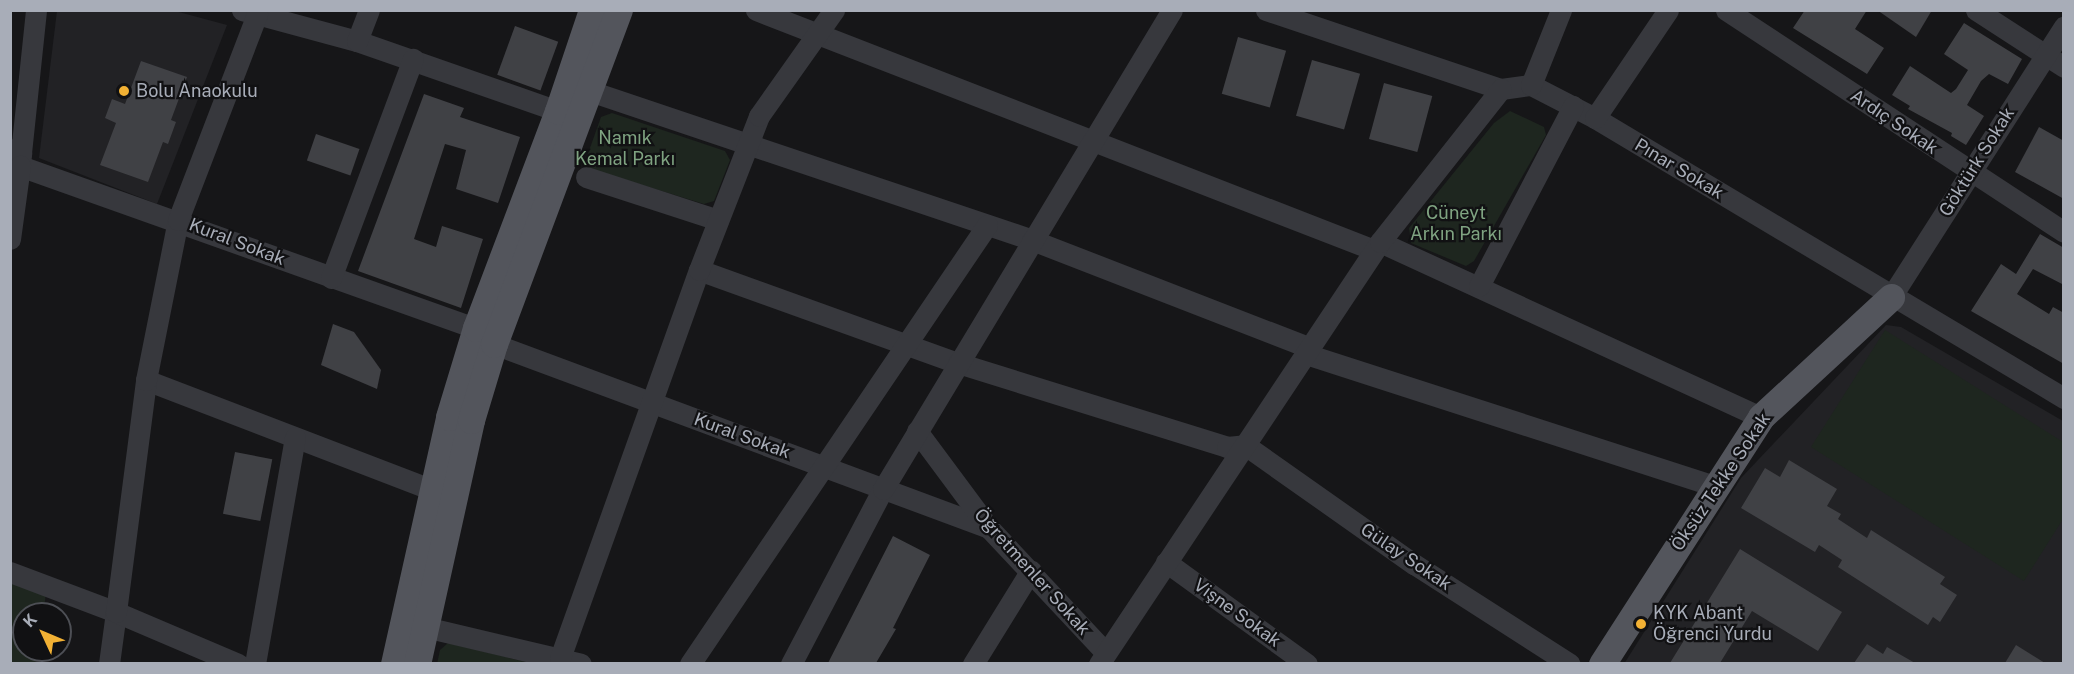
<!DOCTYPE html>
<html>
<head>
<meta charset="utf-8">
<style>
	body { margin:0 }
	#map { position:relative; width:2074px; height:674px; overflow:hidden; background:#161618; font-family:"Public Sans",sans-serif }
	div>[style] { position:absolute }
	.built>* { inset:0; background:#222225 }
	.green>* { inset:0; background:#1e261f }
	.building>* { inset:0; background:#404145; transform-origin:0 0 }
	.minor>* { height:21px; margin:-10.5px; padding:0 10.5px; transform-origin:10.5px; border-radius:10.5px; background:#37383d }
	.major>* { height:27px; margin:-13.5px; padding:0 13.5px; transform-origin:13.5px; border-radius:13.5px; background:#53555c }
	.dots>* { width:16px; height:16px; translate:-50% -50%; box-sizing:border-box; border:3px solid #111113; border-radius:50% }
	span { translate:-50% -50%; white-space:nowrap; text-align:center; line-height:1.15; -webkit-text-stroke:4.5px #111113; paint-order:stroke }
	.poi-label { font-size:18px; color:#a8adb8 }
	.left { translate:0 -50%; text-align:left }
	.street-label { font-size:18px; color:#a8adb8 }
	.park-label { font-size:18px; color:#7fa381 }
	.frame { position:absolute; inset:0; border:12px solid #a8adb8; pointer-events:none }
	.north { position:absolute; left:12px; top:602px; width:60px; height:60px; box-sizing:border-box; background:#111113; border:2px solid #4d4f55; border-radius:50%; rotate:314deg; font-size:16px; font-weight:700; line-height:24px; text-align:center; color:#a8adb8 }
	.north::after { content:''; display:block; margin:auto; width:21px; height:27px; background:#f2b134; clip-path:polygon(50% 0,100% 100%,50% 72%,0 100%) }
</style>
</head>
<body>
<div id="map">
	<div class="built">
		<i style="clip-path:polygon(57px 11px,175px 11px,227px 25px,157px 204px,39px 158px)"></i>
		<i style="clip-path:polygon(1886px 325px,1901px 327px,2063px 421px,2063px 663px,1624px 664px,1741px 478px)"></i>
	</div>
	<div class="green">
		<i style="clip-path:polygon(1510px 111px,1544px 127px,1546px 135px,1474px 261px,1466px 266px,1411px 243px,1409px 228px,1494px 123px)"></i>
		<i style="clip-path:polygon(612px 113px,725px 151px,730px 160px,714px 201px,704px 204px,590px 169px,585px 162px,601px 117px)"></i>
		<i style="clip-path:polygon(1885px 330px,2063px 442px,2063px 519px,2024px 581px,1811px 447px)"></i>
		<i style="clip-path:polygon(11px 582px,46px 594px,43px 614px,24px 614px,24px 650px,38px 650px,35px 663px,11px 664px)"></i>
		<i style="clip-path:polygon(448px 643px,530px 663px,437px 664px,440px 650px)"></i>
	</div>
	<div class="building">
		<i style="clip-path:polygon(1805px 10px,1867px 10px,1855px 29px,1884px 48px,1867px 74px,1793px 28px)"></i>
		<i style="clip-path:polygon(1877px 10px,1932px 10px,1916px 37px)"></i>
		<i style="clip-path:polygon(1964px 23px,2022px 59px,2008px 84px,1989px 74px,1981px 81px,1967px 105px,1984px 116px,1966px 145px,1951px 136px,1952px 133px,1908px 109px,1910px 106px,1892px 95px,1910px 66px,1951px 93px,1956px 89px,1968px 70px,1944px 54px)"></i>
		<i style="left:515px;top:26px;width:46px;height:52px;rotate:20deg"></i>
		<i style="left:1238px;top:37px;width:50px;height:59px;rotate:16deg"></i>
		<i style="left:1312px;top:60px;width:50px;height:58px;rotate:16deg"></i>
		<i style="clip-path:polygon(141px 61px,187px 77px,171px 120px,176px 122px,168px 144px,163px 142px,148px 182px,100px 165px,116px 123px,105px 118px,112px 99px,125px 104px)"></i>
		<i style="left:1384px;top:83px;width:50px;height:58px;rotate:15deg"></i>
		<i style="clip-path:polygon(424px 94px,464px 108px,460px 117px,520px 137px,498px 203px,456px 189px,466px 150px,445px 144px,414px 239px,436px 247px,442px 226px,483px 239px,461px 308px,358px 271px)"></i>
		<i style="clip-path:polygon(2039px 127px,2064px 141px,2064px 199px,2015px 172px)"></i>
		<i style="left:316px;top:134px;width:46px;height:28px;rotate:19deg"></i>
		<i style="clip-path:polygon(2040px 234px,2064px 248px,2064px 285px,2033px 269px,2017px 294px,2049px 314px,2053px 307px,2064px 313px,2064px 364px,1971px 311px,2001px 264px,2016px 274px)"></i>
		<i style="clip-path:polygon(333px 324px,354px 332px,381px 370px,377px 389px,321px 365px)"></i>
		<i style="left:235px;top:452px;width:38px;height:63px;rotate:11deg"></i>
		<i style="clip-path:polygon(1789px 460px,1837px 489px,1827px 506px,1841px 514px,1838px 519px,1867px 538px,1871px 530px,1945px 577px,1940px 584px,1957px 595px,1940px 622px,1933px 617px,1928px 625px,1838px 567px,1842px 560px,1819px 545px,1815px 552px,1741px 508px,1765px 468px,1780px 477px)"></i>
		<i style="clip-path:polygon(893px 536px,930px 555px,893px 628px,896px 629px,876px 663px,828px 663px)"></i>
		<i style="clip-path:polygon(1740px 549px,1842px 612px,1818px 651px,1752px 611px,1720px 663px,1670px 663px)"></i>
		<i style="clip-path:polygon(1867px 644px,1883px 654px,1887px 647px,1915px 663px,1854px 663px)"></i>
		<i style="clip-path:polygon(2016px 645px,2045px 663px,2005px 663px)"></i>
	</div>
	<div class="minor">
		<i style="left:242px;top:10px;width:119px;rotate:15.1deg"></i>
		<i style="left:357px;top:41px;width:213px;rotate:19.2deg"></i>
		<i style="left:756px;top:10px;width:663px;rotate:21.22deg"></i>
		<i style="left:1266px;top:10px;width:248px;rotate:18.6deg"></i>
		<i style="left:1501px;top:89px;width:30px;rotate:-8deg"></i>
		<i style="left:1531px;top:85px;width:72px;rotate:27.3deg"></i>
		<i style="left:1595px;top:118px;width:546px;rotate:30.84deg"></i>
		<i style="left:1726px;top:10px;width:404px;rotate:33.3deg"></i>
		<i style="left:1976px;top:10px;width:105px;rotate:32.9deg"></i>
		<i style="left:357px;top:41px;width:33px;rotate:-69deg"></i>
		<i style="left:1531px;top:85px;width:81px;rotate:-68.2deg"></i>
		<i style="left:590px;top:91px;width:466px;rotate:18.6deg"></i>
		<i style="left:1032px;top:240px;width:299px;rotate:21.2deg"></i>
		<i style="left:1595px;top:118px;width:130px;rotate:-55.9deg"></i>
		<i style="left:10px;top:149px;width:12px;rotate:20deg"></i>
		<i style="left:21px;top:153px;width:13px;rotate:94deg"></i>
		<i style="left:20px;top:166px;width:484px;rotate:19.6deg"></i>
		<i style="left:21px;top:153px;width:144px;rotate:-84deg"></i>
		<i style="left:586px;top:177px;width:139px;rotate:18deg"></i>
		<i style="left:10px;top:239px;width:74px;rotate:-82.2deg"></i>
		<i style="left:1380px;top:242px;width:419px;rotate:24.7deg"></i>
		<i style="left:699px;top:270px;width:275px;rotate:19.8deg"></i>
		<i style="left:958px;top:363px;width:282px;rotate:17.3deg"></i>
		<i style="left:1227px;top:447px;width:18px;rotate:-6deg"></i>
		<i style="left:1245px;top:445px;width:207px;rotate:35.2deg"></i>
		<i style="left:1414px;top:564px;width:185px;rotate:32.7deg"></i>
		<i style="left:331px;top:278px;width:234px;rotate:-69.5deg"></i>
		<i style="left:1479px;top:286px;width:203px;rotate:-62.4deg"></i>
		<i style="left:1891px;top:297px;width:321px;rotate:-57.4deg"></i>
		<i style="left:494px;top:344px;width:528px;rotate:20.39deg"></i>
		<i style="left:1306px;top:354px;width:430px;rotate:17.9deg"></i>
		<i style="left:146px;top:380px;width:306px;rotate:21deg"></i>
		<i style="left:917px;top:431px;width:121px;rotate:53.4deg"></i>
		<i style="left:989px;top:528px;width:171px;rotate:46.9deg"></i>
		<i style="left:1166px;top:562px;width:174px;rotate:35.9deg"></i>
		<i style="left:10px;top:572px;width:113px;rotate:20.7deg"></i>
		<i style="left:116px;top:612px;width:52px;rotate:97.7deg"></i>
		<i style="left:425px;top:627px;width:160px;rotate:13.3deg"></i>
		<i style="left:560px;top:658px;width:412px;rotate:-70.3deg"></i>
		<i style="left:699px;top:270px;width:165px;rotate:-68.7deg"></i>
		<i style="left:759px;top:116px;width:130px;rotate:-54.7deg"></i>
		<i style="left:238px;top:664px;width:133px;rotate:-156.9deg"></i>
		<i style="left:116px;top:612px;width:234px;rotate:-82.6deg"></i>
		<i style="left:146px;top:380px;width:163px;rotate:-78.7deg"></i>
		<i style="left:178px;top:220px;width:221px;rotate:-69deg"></i>
		<i style="left:255px;top:664px;width:230px;rotate:-80deg"></i>
		<i style="left:690px;top:664px;width:530px;rotate:-55.92deg"></i>
		<i style="left:791px;top:664px;width:198px;rotate:-62.3deg"></i>
		<i style="left:883px;top:489px;width:559px;rotate:-58.9deg"></i>
		<i style="left:973px;top:664px;width:110px;rotate:-58.3deg"></i>
		<i style="left:1099px;top:664px;width:507px;rotate:-56.34deg"></i>
		<i style="left:1380px;top:242px;width:195px;rotate:-51.7deg"></i>
	</div>
	<div class="major">
		<i style="left:394px;top:664px;width:253px;rotate:-77.4deg"></i>
		<i style="left:449px;top:417px;width:93px;rotate:-73.1deg"></i>
		<i style="left:476px;top:328px;width:232px;rotate:-69.3deg"></i>
		<i style="left:558px;top:111px;width:107px;rotate:-71.4deg"></i>
		<i style="left:417px;top:664px;width:250px;rotate:-77.5deg"></i>
		<i style="left:471px;top:420px;width:79px;rotate:-73.2deg"></i>
		<i style="left:494px;top:344px;width:357px;rotate:-69.5deg"></i>
		<i style="left:1602px;top:664px;width:294px;rotate:-57.2deg"></i>
		<i style="left:1761px;top:417px;width:177px;rotate:-42.7deg"></i>
	</div>
	<div class="dots">
		<i style="left:124px;top:91px;background:#f2b134"></i>
		<i style="left:1641px;top:624px;background:#f2b134"></i>
	</div>
	<div class="poi-label">
		<span class="left" style="left:136px;top:91px">Bolu Anaokulu</span>
		<span class="left" style="left:1653px;top:624px">KYK Abant<br>Öğrenci Yurdu</span>
	</div>
	<div class="street-label">
		<span style="left:1894px;top:122px;rotate:34deg">Ardıç Sokak</span>
		<span style="left:1977px;top:162px;rotate:-58deg">Göktürk Sokak</span>
		<span style="left:1679px;top:169px;rotate:31deg">Pınar Sokak</span>
		<span style="left:237px;top:242px;rotate:21deg">Kural Sokak</span>
		<span style="left:742px;top:436px;rotate:20deg">Kural Sokak</span>
		<span style="left:1721px;top:482px;rotate:-56deg">Öksüz Tekke Sokak</span>
		<span style="left:1406px;top:557px;rotate:34deg">Gülay Sokak</span>
		<span style="left:1032px;top:572px;rotate:48deg">Öğretmenler Sokak</span>
		<span style="left:1237px;top:613px;rotate:36deg">Vişne Sokak</span>
	</div>
	<div class="park-label">
		<span style="left:625px;top:149px">Namık<br>Kemal Parkı</span>
		<span style="left:1456px;top:224px">Cüneyt<br>Arkın Parkı</span>
	</div>
	<div class="frame"></div>
	<div class="north">K</div>
</div>
</body>
</html>
